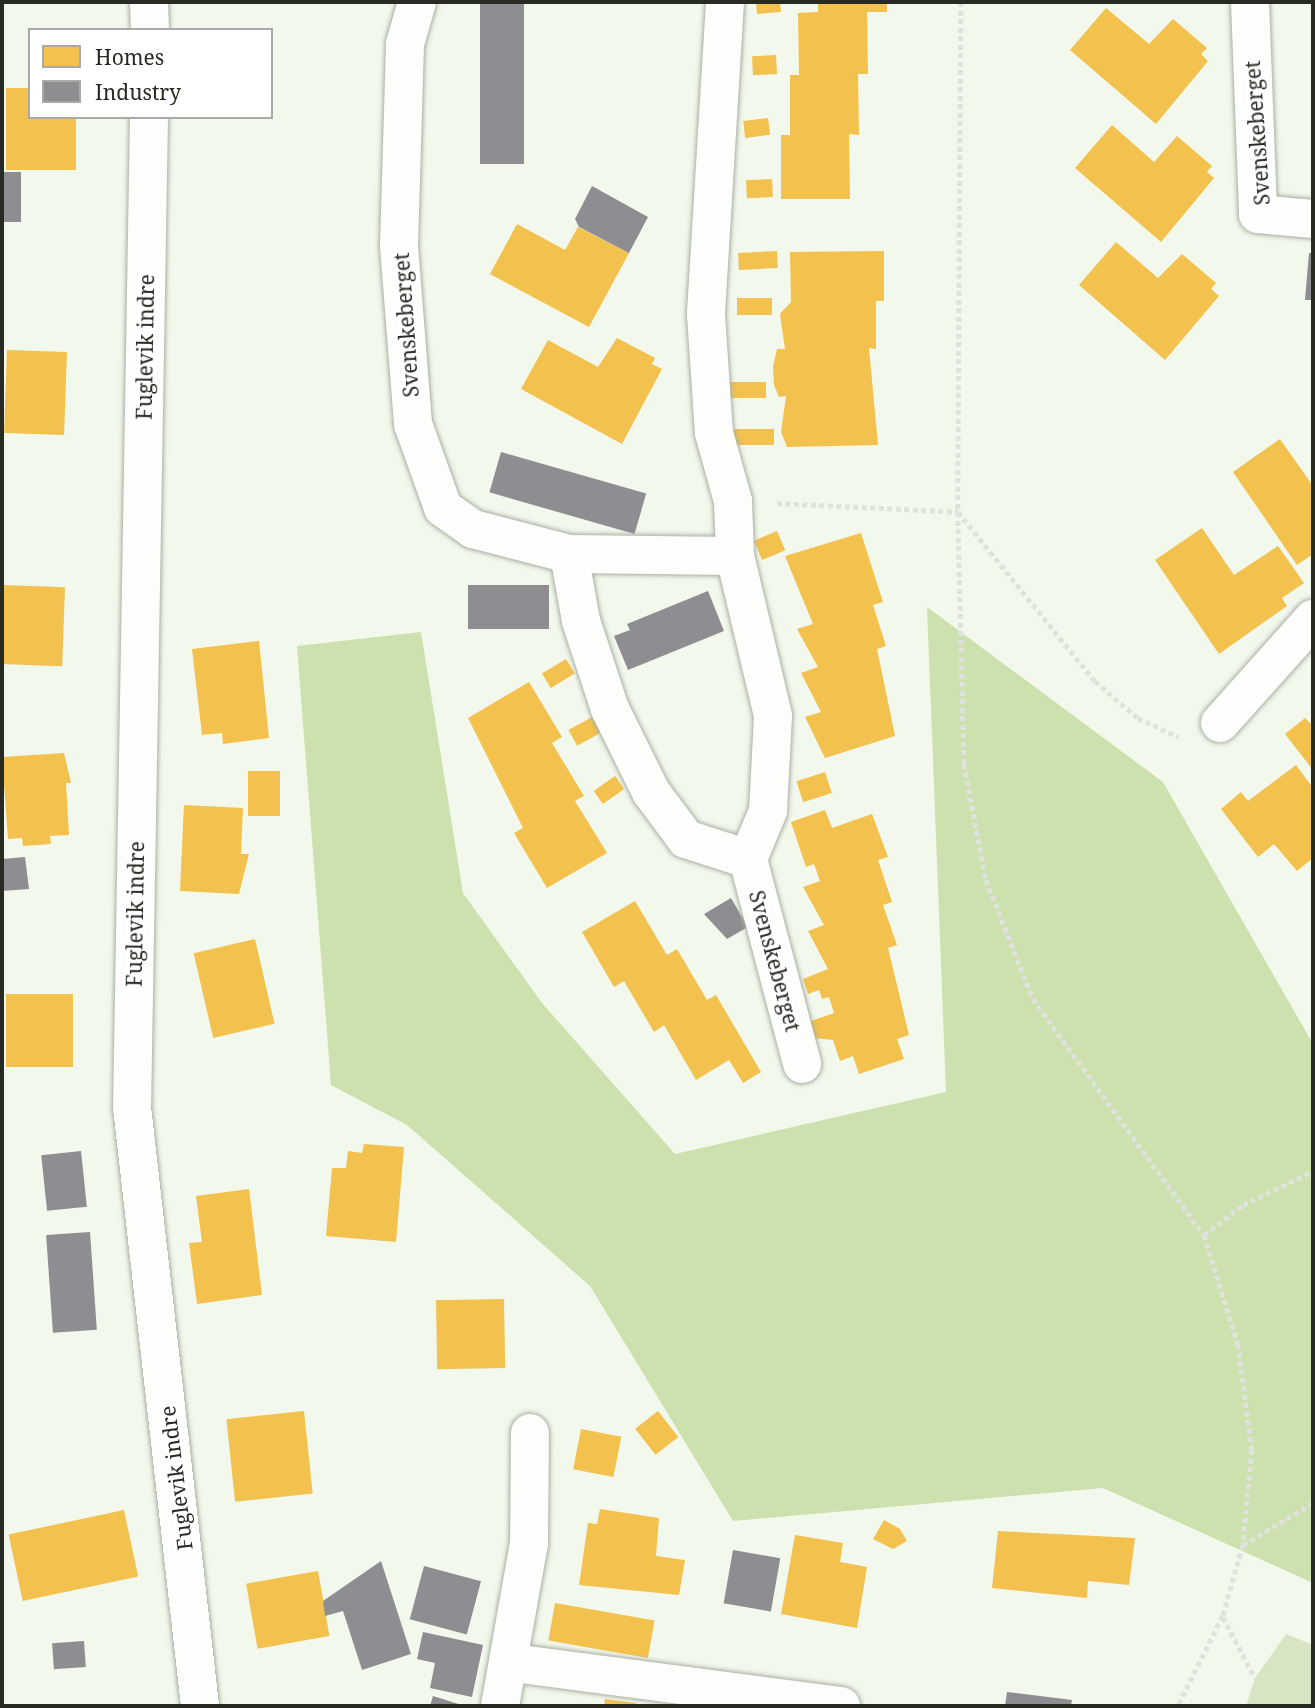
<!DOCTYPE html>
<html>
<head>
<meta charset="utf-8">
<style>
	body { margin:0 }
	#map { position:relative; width:1315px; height:1708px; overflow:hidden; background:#f2f8eb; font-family:"Noto Serif",serif }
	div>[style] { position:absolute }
	.green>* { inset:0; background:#d8e5c4 }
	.forest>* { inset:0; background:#cde1ae }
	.homes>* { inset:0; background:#f2c14e; transform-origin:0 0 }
	.industry>* { inset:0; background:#8d8d92; transform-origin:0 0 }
	.path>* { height:4.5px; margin-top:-2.25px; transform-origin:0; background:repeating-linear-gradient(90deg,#e0e2dd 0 5px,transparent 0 8.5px) }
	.roads { filter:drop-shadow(0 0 2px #aaafa5) drop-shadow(0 0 2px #aaafa5) }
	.minor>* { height:38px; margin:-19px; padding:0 19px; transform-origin:19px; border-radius:19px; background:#fdfefc }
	span { translate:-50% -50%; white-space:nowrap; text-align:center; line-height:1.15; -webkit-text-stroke:7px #fff; paint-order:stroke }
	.street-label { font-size:21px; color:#272b22 }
	.frame { position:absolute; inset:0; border:4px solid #272b22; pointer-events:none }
	.legend { position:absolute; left:28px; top:28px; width:245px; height:91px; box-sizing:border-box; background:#fff; border:2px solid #a9aaa7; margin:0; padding:9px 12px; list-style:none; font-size:21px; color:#272b22 }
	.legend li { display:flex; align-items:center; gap:14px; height:35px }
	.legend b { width:35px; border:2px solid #a9aaa7 }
</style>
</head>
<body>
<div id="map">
	<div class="green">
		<i style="clip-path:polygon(1286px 1634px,1313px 1645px,1313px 1706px,1246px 1706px,1255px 1678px)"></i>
	</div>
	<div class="forest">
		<i style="clip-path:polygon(927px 607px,1163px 782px,1313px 1044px,1313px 1583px,1103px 1488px,733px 1521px,590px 1286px,407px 1125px,331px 1085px,297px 646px,421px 632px,463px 893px,542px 1003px,675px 1154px,946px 1092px)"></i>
	</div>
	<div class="homes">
		<i style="clip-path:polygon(756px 2px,780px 2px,781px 12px,757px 14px)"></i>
		<i style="clip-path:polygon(818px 2px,887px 2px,887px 12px,867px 12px,868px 74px,858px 74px,859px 135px,849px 134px,850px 199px,781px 199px,781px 135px,790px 135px,790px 75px,799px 75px,798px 13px,818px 12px)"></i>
		<i style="clip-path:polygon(1106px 8px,1149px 44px,1173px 19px,1207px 48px,1201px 54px,1208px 61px,1156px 124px,1070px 50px)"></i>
		<i style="left:776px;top:55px;width:19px;height:24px;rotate:87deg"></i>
		<i style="clip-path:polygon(6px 88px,30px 88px,30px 117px,76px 117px,76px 170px,6px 170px)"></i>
		<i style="left:768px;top:118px;width:17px;height:25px;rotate:83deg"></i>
		<i style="clip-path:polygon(1112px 125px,1154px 162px,1177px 136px,1212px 166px,1207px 172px,1214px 178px,1161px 242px,1075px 168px)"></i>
		<i style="left:772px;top:179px;width:18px;height:26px;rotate:87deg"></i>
		<i style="clip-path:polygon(517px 224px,565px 250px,578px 227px,629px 253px,589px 327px,490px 274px)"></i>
		<i style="clip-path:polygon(1116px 242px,1158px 278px,1182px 254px,1216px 283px,1211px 289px,1219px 296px,1165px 360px,1079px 285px)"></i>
		<i style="left:777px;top:251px;width:17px;height:39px;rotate:87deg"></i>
		<i style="clip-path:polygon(884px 251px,884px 301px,876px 301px,876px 349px,869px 348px,878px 445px,787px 447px,781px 432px,786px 396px,779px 397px,774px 385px,773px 367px,777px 349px,785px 349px,780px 314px,791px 302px,790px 252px)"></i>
		<i style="left:772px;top:298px;width:17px;height:35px;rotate:90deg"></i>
		<i style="clip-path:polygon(617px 338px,655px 358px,652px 364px,662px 369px,622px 444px,521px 389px,548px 340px,598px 367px)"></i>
		<i style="left:7px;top:350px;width:60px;height:83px;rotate:2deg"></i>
		<i style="left:725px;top:382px;width:41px;height:16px"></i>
		<i style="left:734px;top:429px;width:40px;height:16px"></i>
		<i style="clip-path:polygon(1280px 439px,1313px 486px,1313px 554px,1297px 565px,1233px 472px)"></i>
		<i style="clip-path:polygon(1202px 528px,1234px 575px,1278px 546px,1304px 583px,1282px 598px,1287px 606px,1219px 654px,1155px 560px)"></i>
		<i style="left:777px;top:531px;width:21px;height:25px;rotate:67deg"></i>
		<i style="clip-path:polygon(861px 533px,883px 602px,873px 605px,886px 646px,877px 649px,895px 736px,825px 758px,805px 717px,821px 712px,801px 673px,818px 667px,797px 629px,813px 624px,785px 556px)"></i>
		<i style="left:2px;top:585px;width:63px;height:79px;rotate:2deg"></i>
		<i style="clip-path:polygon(259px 641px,269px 738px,223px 744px,222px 733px,202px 735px,192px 649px)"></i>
		<i style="left:566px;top:659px;width:17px;height:28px;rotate:59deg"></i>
		<i style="clip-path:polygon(529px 682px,562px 737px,552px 743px,584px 796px,575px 801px,607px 853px,547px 888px,514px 833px,523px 828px,468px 718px)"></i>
		<i style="left:592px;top:717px;width:18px;height:27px;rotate:61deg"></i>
		<i style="clip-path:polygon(1305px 718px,1313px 726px,1313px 770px,1285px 734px)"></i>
		<i style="clip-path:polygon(64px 753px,71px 783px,66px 783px,69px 835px,50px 836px,51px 844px,23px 846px,22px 838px,8px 839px,2px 757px)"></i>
		<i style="clip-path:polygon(1296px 765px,1313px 788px,1313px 858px,1297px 871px,1274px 844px,1258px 857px,1221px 809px,1241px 792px,1248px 801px)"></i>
		<i style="left:248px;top:771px;width:32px;height:45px"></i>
		<i style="left:825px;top:772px;width:22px;height:30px;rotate:72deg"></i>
		<i style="left:615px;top:776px;width:16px;height:26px;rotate:55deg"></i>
		<i style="clip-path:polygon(184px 805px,243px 808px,241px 854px,249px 854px,239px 894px,180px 891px)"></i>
		<i style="clip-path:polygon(825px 810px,832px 828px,872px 814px,888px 857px,878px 860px,892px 902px,883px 905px,897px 945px,888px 948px,909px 1035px,897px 1039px,904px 1059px,859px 1074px,853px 1056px,840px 1061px,833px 1040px,814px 1038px,808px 1022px,834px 1013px,829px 997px,822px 999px,819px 990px,808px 994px,803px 979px,828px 969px,808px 931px,824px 925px,803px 887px,820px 881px,814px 864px,806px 867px,791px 822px)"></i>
		<i style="clip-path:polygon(635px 901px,667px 955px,677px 949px,707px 1000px,716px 995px,761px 1072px,743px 1083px,729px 1060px,696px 1080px,664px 1025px,654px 1032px,624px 981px,614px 987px,582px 932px)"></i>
		<i style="left:255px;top:939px;width:87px;height:63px;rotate:77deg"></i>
		<i style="left:6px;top:994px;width:67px;height:73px"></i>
		<i style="clip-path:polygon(364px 1144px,404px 1147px,396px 1242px,326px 1236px,332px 1168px,346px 1168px,348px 1151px,362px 1153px)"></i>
		<i style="clip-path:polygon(249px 1189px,262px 1295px,197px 1304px,189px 1243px,202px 1242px,196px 1196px)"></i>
		<i style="left:504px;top:1299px;width:69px;height:68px;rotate:89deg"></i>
		<i style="left:304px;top:1411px;width:83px;height:78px;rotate:84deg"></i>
		<i style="left:658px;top:1411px;width:33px;height:29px;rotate:52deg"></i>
		<i style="left:581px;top:1429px;width:41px;height:41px;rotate:11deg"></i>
		<i style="clip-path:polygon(600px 1509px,659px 1518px,656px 1556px,685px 1560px,679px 1595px,579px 1585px,588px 1523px,597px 1524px)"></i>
		<i style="left:124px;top:1510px;width:68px;height:118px;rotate:78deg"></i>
		<i style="clip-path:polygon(884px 1520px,900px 1529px,907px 1541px,893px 1549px,873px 1539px)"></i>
		<i style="clip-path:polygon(998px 1531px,1135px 1538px,1129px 1585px,1088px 1581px,1087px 1598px,992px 1588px)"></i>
		<i style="clip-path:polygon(795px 1535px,843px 1543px,840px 1562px,867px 1567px,857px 1628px,781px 1614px)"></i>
		<i style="left:318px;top:1571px;width:66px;height:73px;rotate:80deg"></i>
		<i style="left:555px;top:1603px;width:101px;height:38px;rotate:10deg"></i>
		<i style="clip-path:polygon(605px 1699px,636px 1703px,635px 1706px,604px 1706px)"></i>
	</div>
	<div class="industry">
		<i style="left:480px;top:2px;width:44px;height:162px"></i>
		<i style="left:2px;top:172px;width:19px;height:50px"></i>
		<i style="clip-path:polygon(592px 186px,648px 217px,629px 253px,579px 227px,575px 219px)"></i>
		<i style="clip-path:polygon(1309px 253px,1313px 253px,1313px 300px,1305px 300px)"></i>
		<i style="left:501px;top:452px;width:151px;height:42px;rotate:16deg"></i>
		<i style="left:468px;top:585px;width:81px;height:44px"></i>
		<i style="clip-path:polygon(708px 591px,724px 631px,628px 670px,614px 636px,630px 630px,627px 624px)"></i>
		<i style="clip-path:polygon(25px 857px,29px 889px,2px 891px,2px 859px)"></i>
		<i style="clip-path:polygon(731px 898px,748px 927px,727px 939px,704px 914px)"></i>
		<i style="left:81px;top:1151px;width:56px;height:40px;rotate:84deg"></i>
		<i style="left:90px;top:1232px;width:98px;height:44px;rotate:86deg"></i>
		<i style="left:733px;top:1550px;width:48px;height:54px;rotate:10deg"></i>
		<i style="clip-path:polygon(381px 1561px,411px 1654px,362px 1670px,343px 1611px,325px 1616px,323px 1601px)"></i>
		<i style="left:424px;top:1566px;width:59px;height:55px;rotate:15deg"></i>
		<i style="clip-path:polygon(423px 1632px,483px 1645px,472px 1697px,430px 1688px,435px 1663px,417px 1659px)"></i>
		<i style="left:84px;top:1641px;width:26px;height:32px;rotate:86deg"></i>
		<i style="clip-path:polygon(1007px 1692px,1072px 1700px,1071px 1706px,1005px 1706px)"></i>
		<i style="clip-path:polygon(433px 1696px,465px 1706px,430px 1706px)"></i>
	</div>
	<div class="path">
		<i style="left:961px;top:2px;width:510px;rotate:90.34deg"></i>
		<i style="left:958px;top:512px;width:252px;rotate:88.6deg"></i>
		<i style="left:964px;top:764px;width:118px;rotate:79.3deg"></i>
		<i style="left:986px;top:880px;width:128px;rotate:68.4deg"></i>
		<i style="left:1033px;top:999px;width:291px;rotate:54.1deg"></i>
		<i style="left:1204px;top:1235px;width:114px;rotate:72.7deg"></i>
		<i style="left:1238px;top:1344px;width:107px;rotate:82.5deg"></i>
		<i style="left:1252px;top:1450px;width:95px;rotate:95.4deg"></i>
		<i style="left:1243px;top:1545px;width:74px;rotate:105.7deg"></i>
		<i style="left:1223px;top:1616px;width:101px;rotate:116.6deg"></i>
		<i style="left:777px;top:503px;width:181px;rotate:2.8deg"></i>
		<i style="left:958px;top:512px;width:218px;rotate:51deg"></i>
		<i style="left:1095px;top:681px;width:57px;rotate:40.7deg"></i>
		<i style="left:1138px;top:718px;width:45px;rotate:24.9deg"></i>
		<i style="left:1204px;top:1235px;width:49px;rotate:-37.6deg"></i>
		<i style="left:1243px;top:1205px;width:78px;rotate:-25.9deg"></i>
		<i style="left:1243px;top:1545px;width:82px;rotate:-31deg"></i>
		<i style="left:1223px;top:1617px;width:69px;rotate:62.3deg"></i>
	</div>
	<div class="roads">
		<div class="minor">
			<i style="left:149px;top:2px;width:28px;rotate:88deg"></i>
			<i style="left:417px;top:2px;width:44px;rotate:105.9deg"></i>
			<i style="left:405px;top:44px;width:202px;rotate:91.7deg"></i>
			<i style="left:399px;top:246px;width:179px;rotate:85.5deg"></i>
			<i style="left:413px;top:424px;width:89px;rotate:70.3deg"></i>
			<i style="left:443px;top:508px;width:37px;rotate:35deg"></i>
			<i style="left:473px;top:529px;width:99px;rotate:14.6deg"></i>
			<i style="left:569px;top:554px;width:166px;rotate:0.7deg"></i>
			<i style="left:725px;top:2px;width:313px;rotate:93.5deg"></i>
			<i style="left:706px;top:314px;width:119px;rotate:86.2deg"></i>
			<i style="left:714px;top:433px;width:71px;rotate:74.4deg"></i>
			<i style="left:733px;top:501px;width:55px;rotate:87.9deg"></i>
			<i style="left:735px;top:556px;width:164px;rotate:76.6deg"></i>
			<i style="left:773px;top:716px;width:95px;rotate:93deg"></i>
			<i style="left:768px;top:811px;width:52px;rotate:112.6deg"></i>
			<i style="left:748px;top:859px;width:212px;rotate:75.2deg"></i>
			<i style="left:1250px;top:2px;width:212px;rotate:87.8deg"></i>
			<i style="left:1258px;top:214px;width:55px;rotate:5.2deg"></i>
			<i style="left:149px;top:117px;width:990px;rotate:90.98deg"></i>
			<i style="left:132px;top:1107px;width:603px;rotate:83.52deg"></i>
			<i style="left:569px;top:554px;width:68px;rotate:79.8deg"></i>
			<i style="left:581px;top:621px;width:93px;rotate:71.8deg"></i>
			<i style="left:610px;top:709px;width:93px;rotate:63.7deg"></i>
			<i style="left:651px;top:792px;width:59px;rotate:53.3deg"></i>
			<i style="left:686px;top:839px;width:65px;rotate:17.9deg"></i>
			<i style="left:1220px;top:723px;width:140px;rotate:-48.2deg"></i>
			<i style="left:513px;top:1663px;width:331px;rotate:7.5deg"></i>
			<i style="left:500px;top:1706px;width:165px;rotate:-79.9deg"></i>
			<i style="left:529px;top:1544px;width:111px;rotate:-89.5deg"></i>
		</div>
	</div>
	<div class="street-label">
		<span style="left:1257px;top:133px;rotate:-94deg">Svenskeberget</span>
		<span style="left:406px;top:325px;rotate:-94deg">Svenskeberget</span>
		<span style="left:145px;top:347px;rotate:-89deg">Fuglevik indre</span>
		<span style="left:135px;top:914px;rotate:-89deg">Fuglevik indre</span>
		<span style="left:775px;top:961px;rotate:75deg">Svenskeberget</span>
		<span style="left:176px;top:1478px;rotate:-97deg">Fuglevik indre</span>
	</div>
	<div class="frame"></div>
	<ul class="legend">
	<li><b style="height:19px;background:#f2c14e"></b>Homes</li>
	<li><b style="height:19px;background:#8d8d92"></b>Industry</li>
	</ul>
</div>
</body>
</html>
